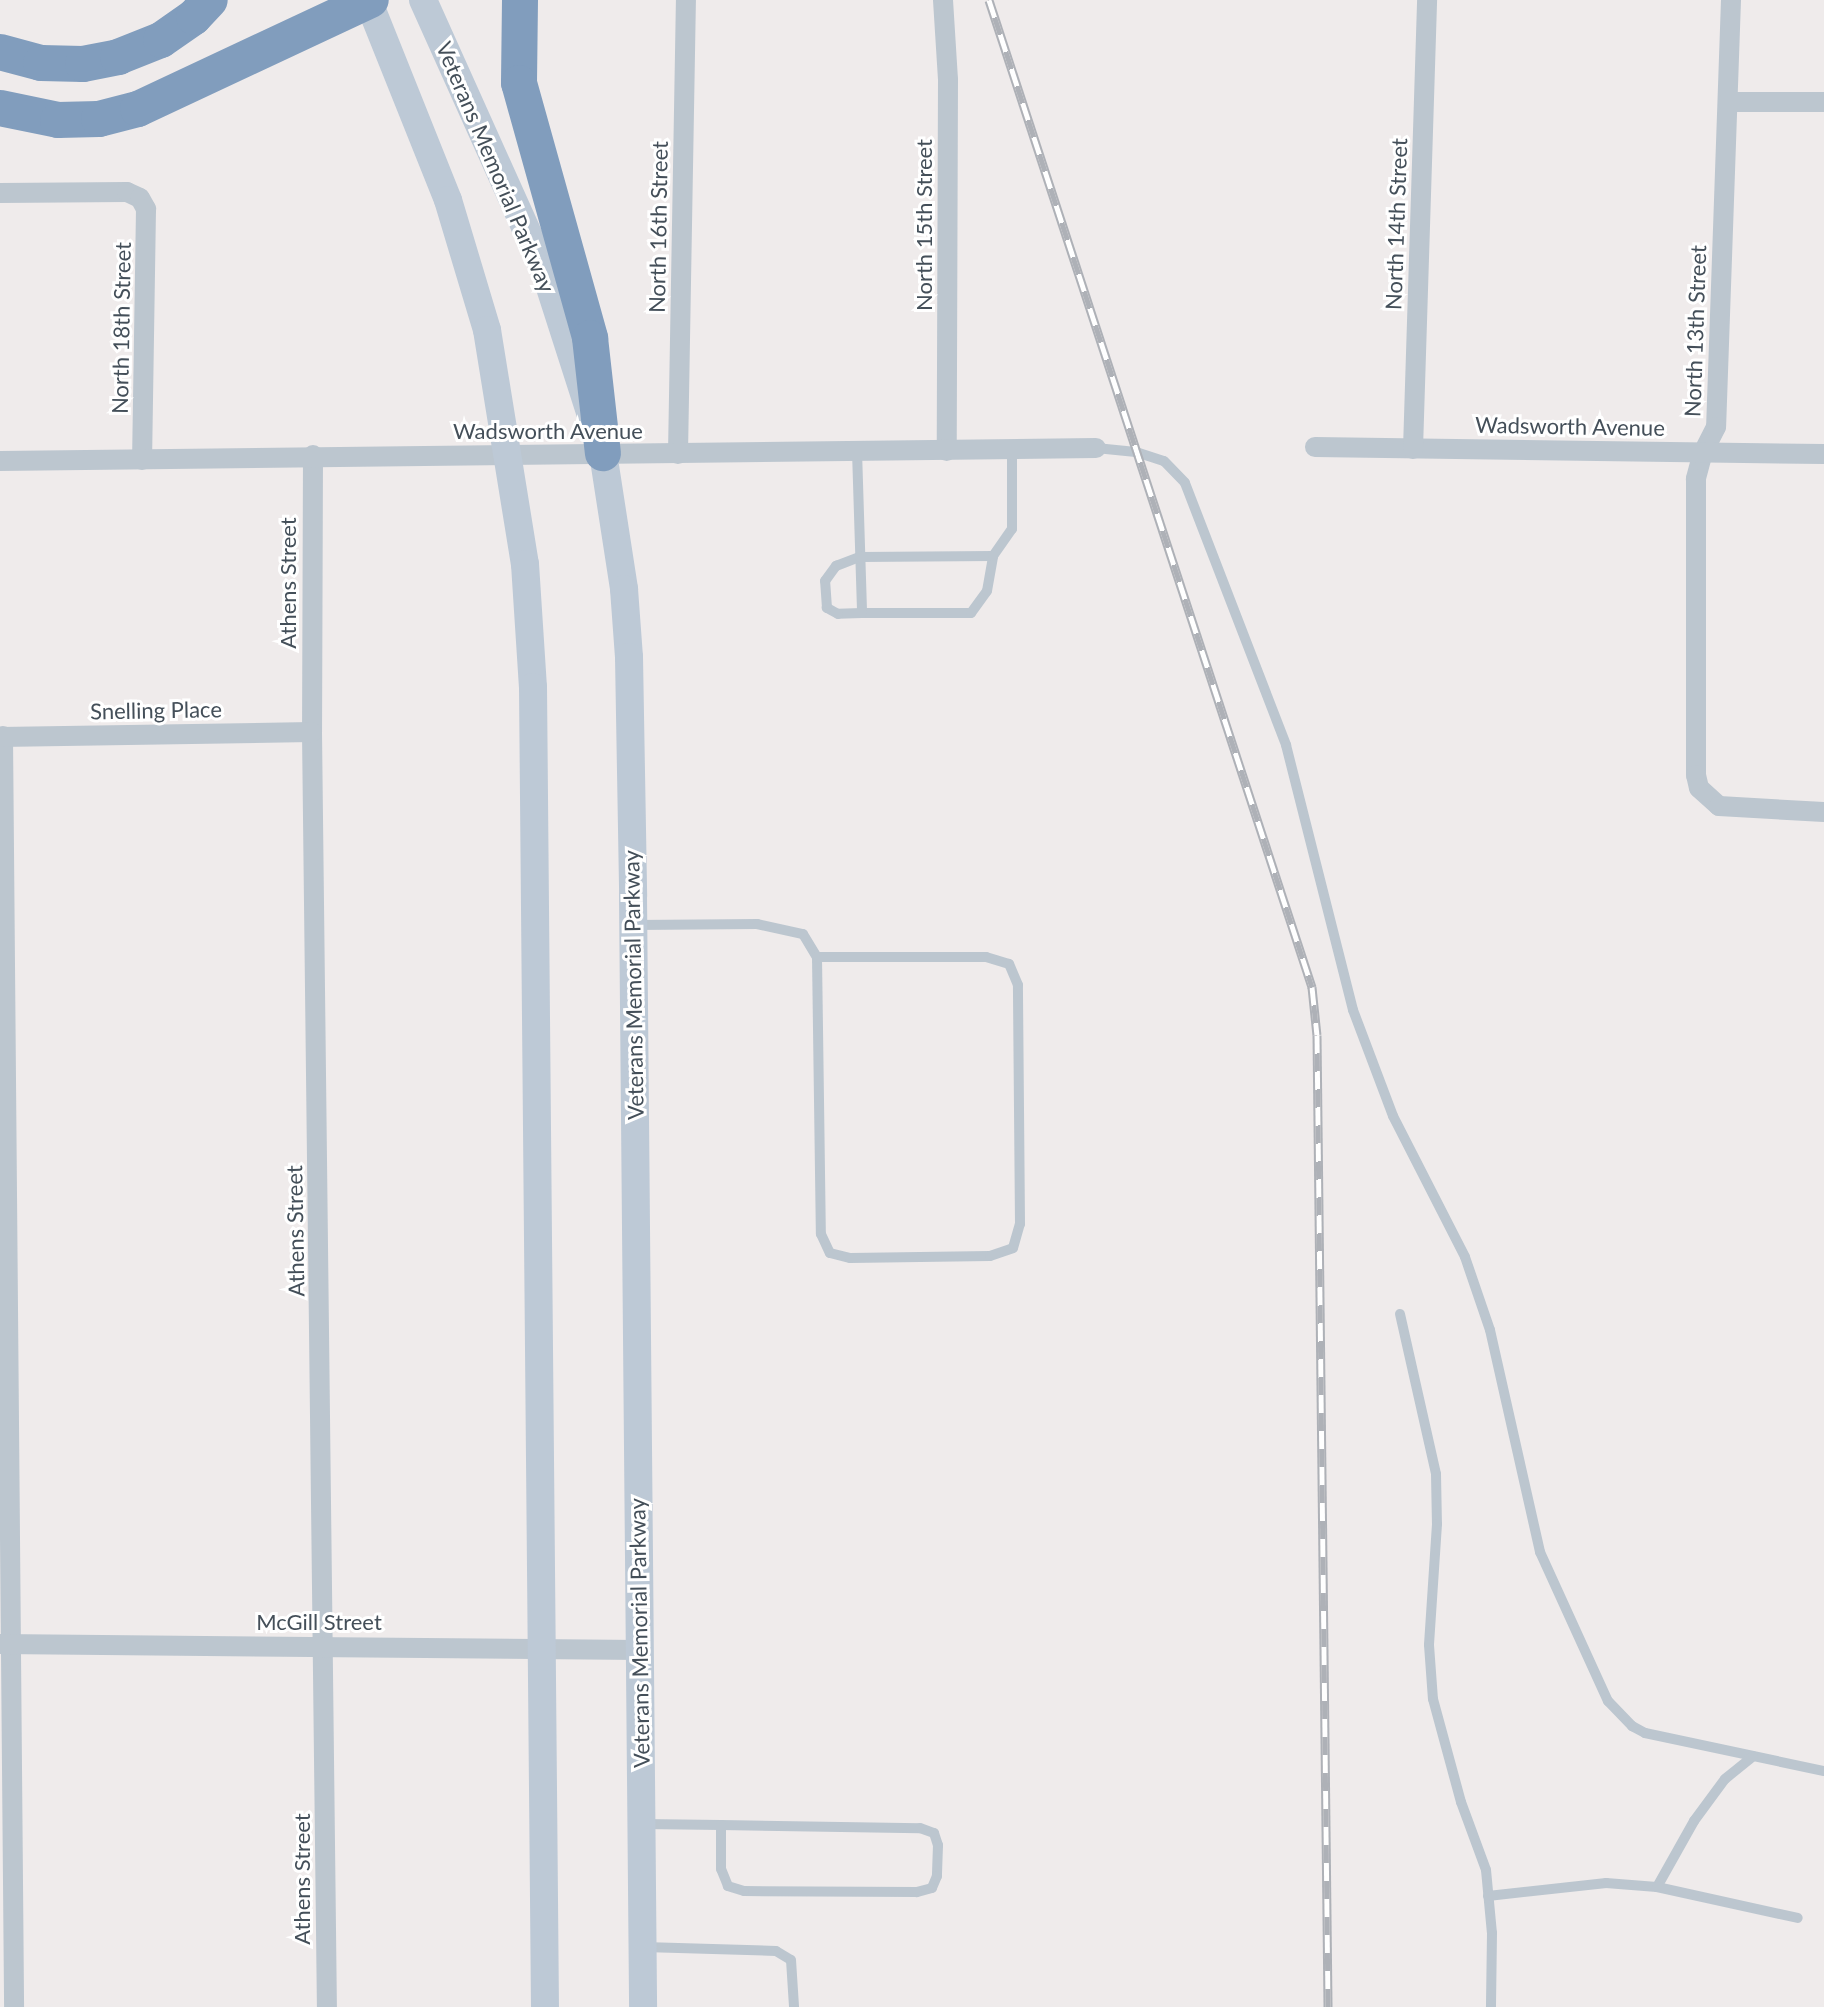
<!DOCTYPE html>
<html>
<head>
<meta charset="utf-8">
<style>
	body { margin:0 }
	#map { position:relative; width:1824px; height:2007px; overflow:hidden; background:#efebeb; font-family:Lato,sans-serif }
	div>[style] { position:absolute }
	.lane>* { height:10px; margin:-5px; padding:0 5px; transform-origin:5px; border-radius:5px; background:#bcc6cf }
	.street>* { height:20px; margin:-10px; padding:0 10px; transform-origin:10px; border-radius:10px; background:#bcc6cf }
	.secondary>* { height:28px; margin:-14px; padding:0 14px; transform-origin:14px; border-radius:14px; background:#bdc9d6 }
	.highway>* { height:36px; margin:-18px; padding:0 18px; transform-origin:18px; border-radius:18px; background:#819dbd }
	.rail>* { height:9px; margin-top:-4.5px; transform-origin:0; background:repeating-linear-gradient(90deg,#fff 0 18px,#aeb1b7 0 36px); box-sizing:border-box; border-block:2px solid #aeb1b7 }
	span { translate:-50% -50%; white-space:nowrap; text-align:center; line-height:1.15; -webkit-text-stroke:6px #fff; paint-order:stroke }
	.street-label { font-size:22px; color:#444f59 }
</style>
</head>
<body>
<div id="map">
	<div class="lane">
		<i style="left:1096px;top:448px;width:40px;rotate:5.7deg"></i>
		<i style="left:1136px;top:452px;width:29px;rotate:18deg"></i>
		<i style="left:1164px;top:461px;width:30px;rotate:46deg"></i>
		<i style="left:1185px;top:483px;width:281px;rotate:68.9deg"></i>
		<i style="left:1286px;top:745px;width:273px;rotate:75.8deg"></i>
		<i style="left:1353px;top:1010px;width:113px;rotate:69.3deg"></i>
		<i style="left:1393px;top:1116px;width:158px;rotate:62.9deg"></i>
		<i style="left:1465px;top:1257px;width:77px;rotate:71.1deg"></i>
		<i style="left:1490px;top:1330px;width:228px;rotate:77.3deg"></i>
		<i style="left:1540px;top:1552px;width:164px;rotate:65.5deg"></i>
		<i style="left:1608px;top:1701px;width:35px;rotate:46deg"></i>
		<i style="left:1632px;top:1726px;width:15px;rotate:28deg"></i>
		<i style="left:1645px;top:1733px;width:183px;rotate:12deg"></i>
		<i style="left:857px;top:451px;width:162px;rotate:88.2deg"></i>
		<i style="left:862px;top:613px;width:109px"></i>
		<i style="left:971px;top:613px;width:27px;rotate:-54deg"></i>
		<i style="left:987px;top:591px;width:36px;rotate:-80deg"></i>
		<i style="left:862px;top:613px;width:24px;rotate:178deg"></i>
		<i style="left:838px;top:614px;width:13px;rotate:-151deg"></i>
		<i style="left:827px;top:608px;width:27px;rotate:-94deg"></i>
		<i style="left:825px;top:581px;width:19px;rotate:-54deg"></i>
		<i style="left:836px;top:566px;width:26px;rotate:-21deg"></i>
		<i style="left:860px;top:557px;width:133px;rotate:-0.4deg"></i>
		<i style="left:993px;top:556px;width:33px;rotate:-55deg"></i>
		<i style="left:1012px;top:529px;width:80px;rotate:-90deg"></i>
		<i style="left:635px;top:925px;width:122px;rotate:-0.5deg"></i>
		<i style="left:757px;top:924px;width:47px;rotate:12.3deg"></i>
		<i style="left:803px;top:934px;width:27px;rotate:59deg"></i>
		<i style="left:817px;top:957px;width:277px;rotate:89.2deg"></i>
		<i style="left:821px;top:1234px;width:21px;rotate:65deg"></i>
		<i style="left:830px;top:1253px;width:21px;rotate:14deg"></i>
		<i style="left:850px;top:1258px;width:140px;rotate:-0.8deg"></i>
		<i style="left:990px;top:1256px;width:24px;rotate:-19deg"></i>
		<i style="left:1013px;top:1248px;width:25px;rotate:-74deg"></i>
		<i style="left:1020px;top:1224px;width:239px;rotate:-90.5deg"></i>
		<i style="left:1018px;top:985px;width:23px;rotate:-113deg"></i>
		<i style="left:1009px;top:964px;width:24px;rotate:-163deg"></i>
		<i style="left:986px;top:957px;width:169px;rotate:180deg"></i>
		<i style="left:1400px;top:1314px;width:164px;rotate:77.3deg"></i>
		<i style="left:1436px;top:1474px;width:50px;rotate:88.9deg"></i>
		<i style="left:1437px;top:1524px;width:121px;rotate:93.8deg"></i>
		<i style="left:1429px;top:1645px;width:54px;rotate:85.8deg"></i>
		<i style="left:1433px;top:1699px;width:107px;rotate:74.8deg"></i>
		<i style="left:1461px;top:1802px;width:72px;rotate:69.8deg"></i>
		<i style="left:1486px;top:1870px;width:63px;rotate:84.6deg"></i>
		<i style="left:1492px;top:1933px;width:74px;rotate:90.8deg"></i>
		<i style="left:643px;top:1824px;width:78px;rotate:0.7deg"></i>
		<i style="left:721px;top:1825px;width:199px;rotate:0.9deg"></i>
		<i style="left:920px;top:1828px;width:15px;rotate:20deg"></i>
		<i style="left:934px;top:1833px;width:13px;rotate:72deg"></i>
		<i style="left:938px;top:1845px;width:31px;rotate:92deg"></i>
		<i style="left:937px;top:1876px;width:13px;rotate:113deg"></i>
		<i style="left:932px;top:1888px;width:16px;rotate:165deg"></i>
		<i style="left:917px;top:1892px;width:173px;rotate:-179.7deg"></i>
		<i style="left:744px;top:1891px;width:17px;rotate:-163deg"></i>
		<i style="left:728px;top:1886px;width:18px;rotate:-112deg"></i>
		<i style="left:721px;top:1869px;width:44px;rotate:-90deg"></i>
		<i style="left:1657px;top:1887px;width:76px;rotate:-60.7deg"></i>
		<i style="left:1694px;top:1821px;width:52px;rotate:-53.6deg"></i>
		<i style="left:1725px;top:1779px;width:36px;rotate:-39deg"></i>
		<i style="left:1488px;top:1896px;width:119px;rotate:-6.3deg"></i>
		<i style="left:1606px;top:1883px;width:51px;rotate:4.5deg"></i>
		<i style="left:1657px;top:1887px;width:144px;rotate:12.4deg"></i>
		<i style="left:644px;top:1947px;width:132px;rotate:1.7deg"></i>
		<i style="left:776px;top:1951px;width:17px;rotate:31deg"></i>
		<i style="left:791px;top:1960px;width:47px;rotate:86.3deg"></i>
	</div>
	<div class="street">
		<i style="left:943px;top:0;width:80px;rotate:86.4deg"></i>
		<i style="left:948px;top:80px;width:371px;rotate:90.2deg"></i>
		<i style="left:1731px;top:0;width:427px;rotate:92deg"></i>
		<i style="left:1716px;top:427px;width:28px;rotate:117deg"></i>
		<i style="left:1703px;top:452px;width:28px;rotate:105deg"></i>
		<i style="left:1696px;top:479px;width:296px;rotate:90deg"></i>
		<i style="left:1696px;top:775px;width:13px;rotate:77deg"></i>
		<i style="left:1699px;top:788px;width:27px;rotate:42deg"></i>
		<i style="left:1719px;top:806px;width:105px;rotate:3.3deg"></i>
		<i style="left:1728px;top:102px;width:96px"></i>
		<i style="left:0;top:193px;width:127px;rotate:-0.5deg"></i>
		<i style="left:127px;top:192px;width:14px;rotate:25deg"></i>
		<i style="left:140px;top:198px;width:13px;rotate:61deg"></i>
		<i style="left:146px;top:209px;width:251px;rotate:90.9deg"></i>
		<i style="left:1315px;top:447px;width:509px;rotate:0.79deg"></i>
		<i style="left:1413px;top:449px;width:449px;rotate:-88.2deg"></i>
		<i style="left:678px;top:454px;width:454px;rotate:-89deg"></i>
		<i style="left:313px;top:455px;width:277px;rotate:90.2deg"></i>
		<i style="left:312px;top:732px;width:1275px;rotate:89.33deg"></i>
		<i style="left:0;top:461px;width:1096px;rotate:-0.68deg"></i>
		<i style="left:3px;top:736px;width:1271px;rotate:89.5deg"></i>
		<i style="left:0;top:737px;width:312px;rotate:-0.9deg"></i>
		<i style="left:0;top:1644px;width:639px;rotate:0.54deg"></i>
	</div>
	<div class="secondary">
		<i style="left:368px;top:0;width:215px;rotate:68.2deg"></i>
		<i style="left:448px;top:200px;width:136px;rotate:73.3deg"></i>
		<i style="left:487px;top:330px;width:237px;rotate:80.8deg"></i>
		<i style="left:525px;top:564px;width:123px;rotate:86.3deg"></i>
		<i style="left:533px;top:687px;width:1320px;rotate:89.48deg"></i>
		<i style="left:423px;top:0;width:295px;rotate:65.8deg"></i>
		<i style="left:544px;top:269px;width:193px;rotate:72.2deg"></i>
		<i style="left:603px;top:453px;width:138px;rotate:81.2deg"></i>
		<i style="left:624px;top:589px;width:68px;rotate:85.8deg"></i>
		<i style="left:629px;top:657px;width:239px;rotate:89deg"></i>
		<i style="left:633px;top:896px;width:1111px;rotate:89.48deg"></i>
	</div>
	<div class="highway">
		<i style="left:520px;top:0;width:83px;rotate:90.7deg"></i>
		<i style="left:519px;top:83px;width:265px;rotate:74.4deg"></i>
		<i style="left:590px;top:338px;width:116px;rotate:83.6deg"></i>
		<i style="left:0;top:52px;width:42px;rotate:15deg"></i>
		<i style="left:41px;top:63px;width:42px;rotate:1.4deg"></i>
		<i style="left:83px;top:64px;width:36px;rotate:-11deg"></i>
		<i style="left:118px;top:57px;width:46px;rotate:-21.6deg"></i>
		<i style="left:161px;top:40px;width:40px;rotate:-34.9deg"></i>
		<i style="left:194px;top:17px;width:23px;rotate:-47deg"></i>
		<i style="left:0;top:108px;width:59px;rotate:11.7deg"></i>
		<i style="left:58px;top:120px;width:41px;rotate:-1.4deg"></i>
		<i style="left:99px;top:119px;width:40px;rotate:-14.4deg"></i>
		<i style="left:138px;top:109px;width:257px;rotate:-25.1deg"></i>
	</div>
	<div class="rail">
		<i style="left:989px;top:0;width:1039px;rotate:71.88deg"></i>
		<i style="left:1312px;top:987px;width:48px;rotate:84.1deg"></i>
		<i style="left:1317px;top:1035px;width:972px;rotate:89.35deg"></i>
	</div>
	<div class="street-label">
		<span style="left:496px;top:167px;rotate:67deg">Veterans Memorial Parkway</span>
		<span style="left:1396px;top:224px;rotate:-88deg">North 14th Street</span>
		<span style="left:924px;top:225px;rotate:-90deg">North 15th Street</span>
		<span style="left:658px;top:227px;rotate:-89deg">North 16th Street</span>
		<span style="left:121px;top:328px;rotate:-89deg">North 18th Street</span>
		<span style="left:1695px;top:331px;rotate:-88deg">North 13th Street</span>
		<span style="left:1570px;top:426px;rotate:1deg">Wadsworth Avenue</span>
		<span style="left:548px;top:431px">Wadsworth Avenue</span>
		<span style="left:288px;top:583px;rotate:-90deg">Athens Street</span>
		<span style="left:156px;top:710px;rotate:-1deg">Snelling Place</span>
		<span style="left:633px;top:985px;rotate:-91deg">Veterans Memorial Parkway</span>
		<span style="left:295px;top:1231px;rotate:-91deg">Athens Street</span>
		<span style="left:319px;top:1622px">McGill Street</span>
		<span style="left:639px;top:1633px;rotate:-91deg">Veterans Memorial Parkway</span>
		<span style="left:302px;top:1879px;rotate:-90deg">Athens Street</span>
	</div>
</div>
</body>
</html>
